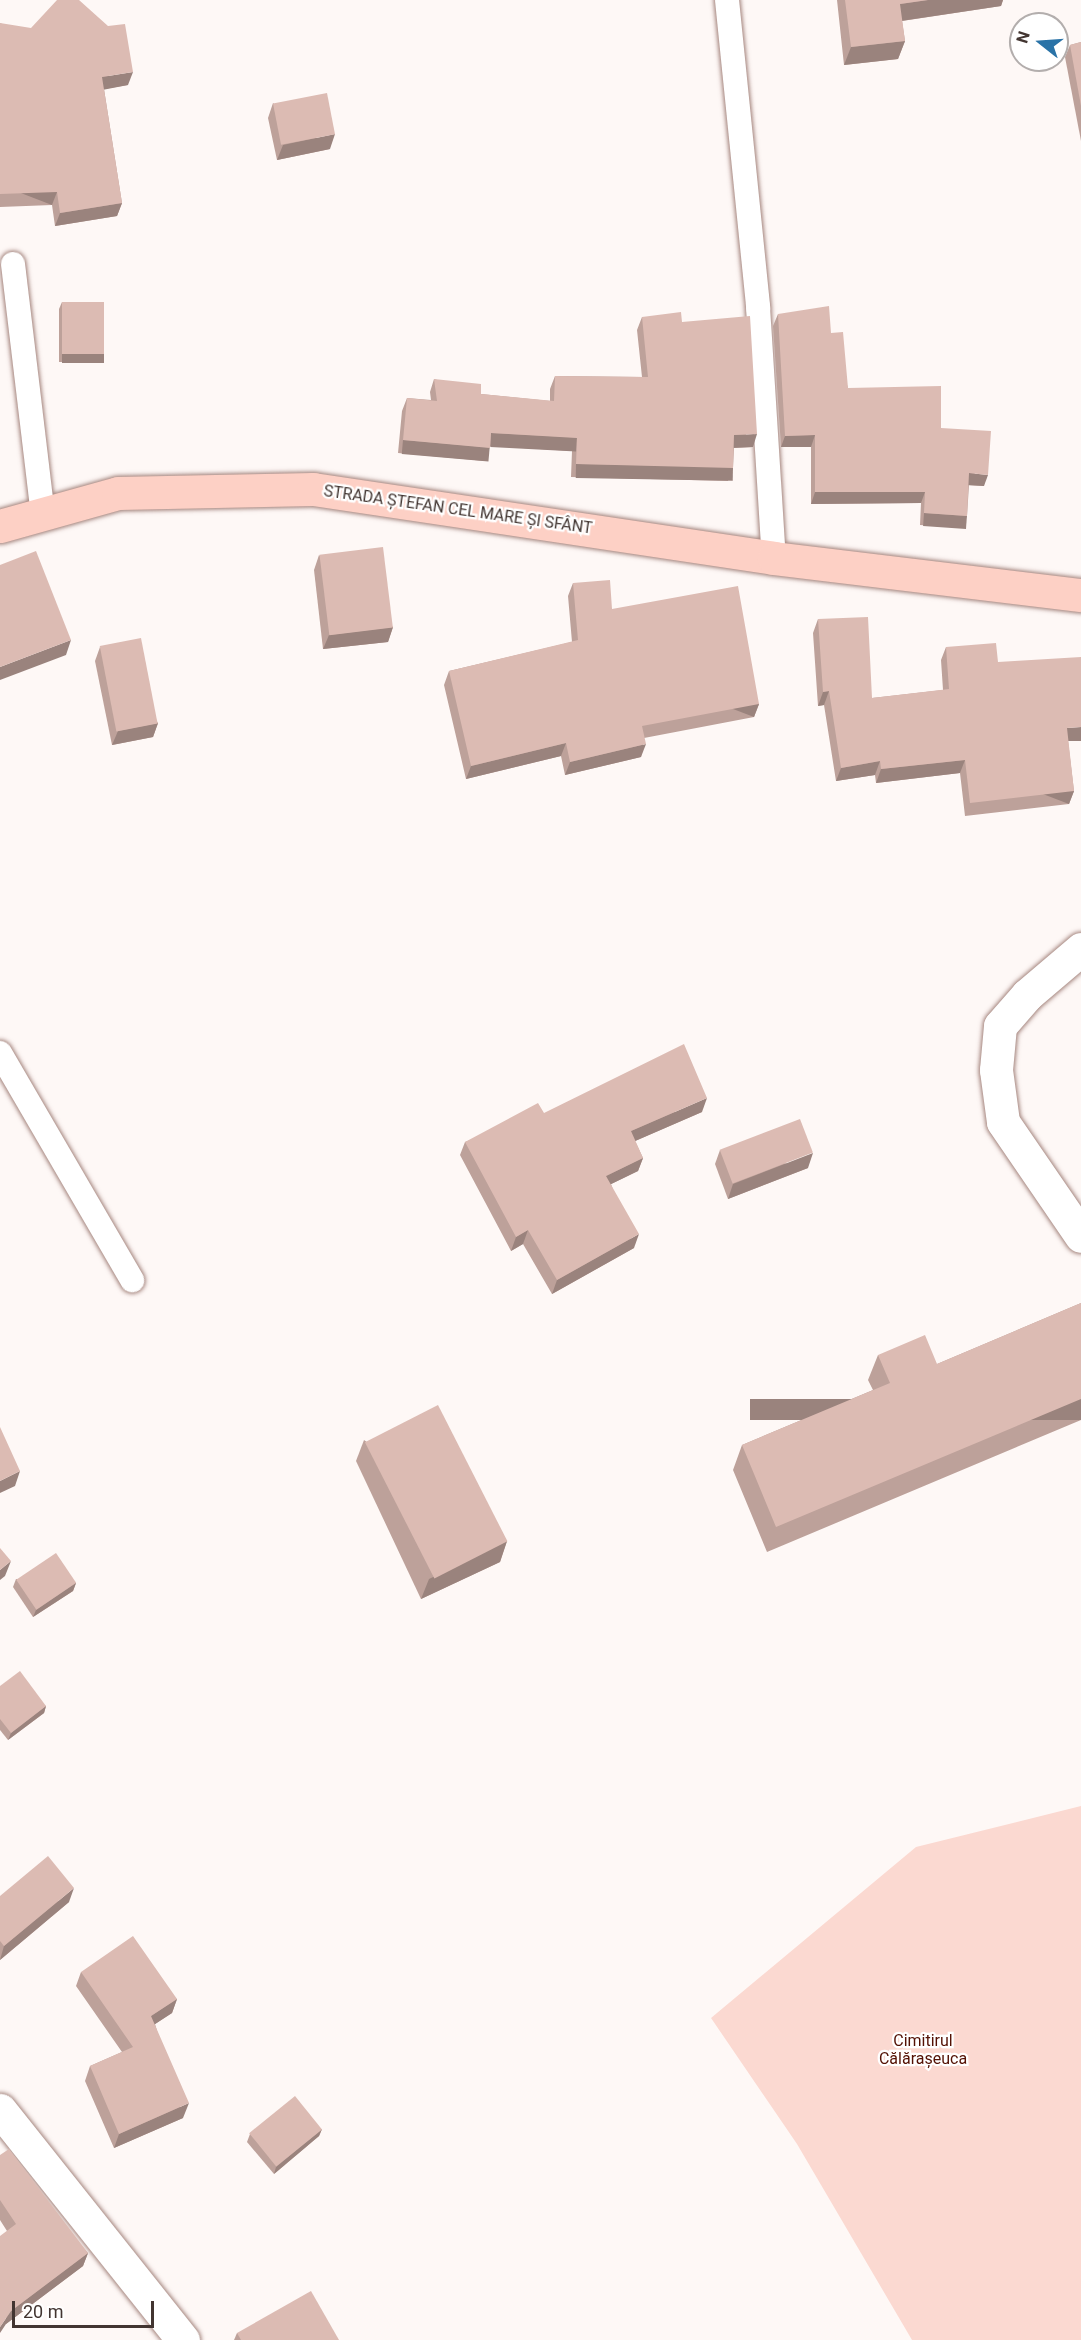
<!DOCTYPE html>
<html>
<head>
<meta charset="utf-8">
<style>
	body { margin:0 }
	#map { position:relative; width:1081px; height:2340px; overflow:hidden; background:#fef8f6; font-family:Roboto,sans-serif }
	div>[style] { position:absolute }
	.green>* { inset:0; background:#fbd9d1 }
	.roads { filter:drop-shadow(0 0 2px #a68780) drop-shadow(0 0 2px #a68780) }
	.service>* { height:24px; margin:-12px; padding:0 12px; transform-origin:12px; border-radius:12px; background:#fff }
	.minor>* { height:33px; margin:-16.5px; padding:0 16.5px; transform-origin:16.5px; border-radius:16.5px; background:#fff }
	.primary>* { height:33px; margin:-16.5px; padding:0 16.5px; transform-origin:16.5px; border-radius:16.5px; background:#fdd0c5 }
	.wall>* { inset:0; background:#bda19a }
	.shaded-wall>* { inset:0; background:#9a837d; transform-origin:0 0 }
	.building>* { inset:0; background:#dcbbb3; transform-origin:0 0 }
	span { translate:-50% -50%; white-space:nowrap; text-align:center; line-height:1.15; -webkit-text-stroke:4.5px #fff; paint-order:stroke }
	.street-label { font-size:16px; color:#423531 }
	.park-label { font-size:16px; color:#531104 }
	.north { position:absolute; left:1009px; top:12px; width:60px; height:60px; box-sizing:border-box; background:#fff; border:2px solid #b3aead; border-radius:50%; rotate:287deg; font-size:16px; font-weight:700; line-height:24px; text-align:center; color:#423531 }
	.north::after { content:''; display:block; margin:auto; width:21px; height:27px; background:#2a73a7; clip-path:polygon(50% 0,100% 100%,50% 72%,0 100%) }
	.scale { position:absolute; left:12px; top:2301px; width:142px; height:27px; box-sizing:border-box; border:3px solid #423531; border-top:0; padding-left:8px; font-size:18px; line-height:21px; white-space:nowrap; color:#423531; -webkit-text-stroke:4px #fff; paint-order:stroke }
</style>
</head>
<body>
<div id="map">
	<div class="green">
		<i style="clip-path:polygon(1081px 1806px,1081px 2340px,912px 2340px,797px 2144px,711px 2018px,916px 1847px)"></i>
	</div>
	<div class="roads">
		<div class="service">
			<i style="left:727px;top:0;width:309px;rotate:84.2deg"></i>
			<i style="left:758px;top:307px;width:252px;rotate:86.4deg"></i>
			<i style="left:13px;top:264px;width:252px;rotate:83.2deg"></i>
			<i style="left:0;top:1053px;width:263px;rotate:59.8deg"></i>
		</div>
		<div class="minor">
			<i style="left:1081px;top:949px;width:71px;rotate:139.6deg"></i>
			<i style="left:1027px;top:995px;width:41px;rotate:131.1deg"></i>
			<i style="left:1000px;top:1026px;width:44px;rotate:95.2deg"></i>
			<i style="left:996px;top:1070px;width:52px;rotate:82.3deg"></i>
			<i style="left:1003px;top:1122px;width:138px;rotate:55.6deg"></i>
			<i style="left:0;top:2110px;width:294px;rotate:51.5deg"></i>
		</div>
		<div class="primary">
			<i style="left:0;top:526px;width:123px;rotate:-15.6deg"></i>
			<i style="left:118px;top:493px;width:195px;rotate:-1.2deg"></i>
			<i style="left:313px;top:489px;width:466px;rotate:8.5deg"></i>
			<i style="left:774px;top:558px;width:309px;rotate:6.9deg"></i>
		</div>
	</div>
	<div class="wall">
		<i style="clip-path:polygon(837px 0,1003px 0,1001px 6px,902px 21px,905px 41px,898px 59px,844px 65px)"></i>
		<i style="clip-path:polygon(0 23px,128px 85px,104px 89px,122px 203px,117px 216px,55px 226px,52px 205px,0 207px)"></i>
		<i style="clip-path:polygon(1081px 42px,1081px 141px,1065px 57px,1070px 45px)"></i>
		<i style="clip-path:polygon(273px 103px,330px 149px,277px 160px,268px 118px)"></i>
		<i style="clip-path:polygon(62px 302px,101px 362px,59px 362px,59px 309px)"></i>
		<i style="clip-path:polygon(778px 314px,831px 333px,848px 388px,941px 428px,984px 486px,969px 485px,967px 516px,963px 528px,920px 525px,921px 503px,811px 504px,811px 447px,781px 447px,773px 326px)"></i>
		<i style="clip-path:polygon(642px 317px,682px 322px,753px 447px,734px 448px,733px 468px,728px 481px,571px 477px,572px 451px,490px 446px,485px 461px,398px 453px,402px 411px,407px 398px,431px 400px,430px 392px,434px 379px,481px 394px,550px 401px,550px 389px,555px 376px,642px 377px,637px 330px)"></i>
		<i style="clip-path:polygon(319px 555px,393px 627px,388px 642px,323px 649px,314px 570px)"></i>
		<i style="clip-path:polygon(573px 583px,612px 609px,759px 704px,754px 717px,644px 738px,641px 757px,565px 775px,561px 756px,466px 779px,444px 685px,449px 671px,572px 642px,568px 596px)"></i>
		<i style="clip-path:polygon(818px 619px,872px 698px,943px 690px,941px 660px,946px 647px,998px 662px,1068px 741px,1074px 791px,1069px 804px,965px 816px,960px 773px,876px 783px,875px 775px,836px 781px,824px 705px,818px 706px,813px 633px)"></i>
		<i style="clip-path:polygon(100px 647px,158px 723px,153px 737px,112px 745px,95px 661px)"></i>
		<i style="clip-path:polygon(702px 1112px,635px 1141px,643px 1158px,638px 1171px,611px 1184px,634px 1248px,552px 1294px,523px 1244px,511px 1251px,460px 1155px,465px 1142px,544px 1113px)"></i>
		<i style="clip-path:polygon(720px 1150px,808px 1168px,728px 1199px,715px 1164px)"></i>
		<i style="clip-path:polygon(1081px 1303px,1081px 1420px,767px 1552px,733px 1470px,742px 1445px,873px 1390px,868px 1380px,878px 1355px,937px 1364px)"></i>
		<i style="clip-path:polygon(364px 1440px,507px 1541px,500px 1562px,421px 1599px,356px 1461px)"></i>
		<i style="clip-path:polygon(16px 1579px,76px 1583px,73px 1591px,33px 1617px,13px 1587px)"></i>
		<i style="clip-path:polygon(0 1686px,46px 1706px,44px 1713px,8px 1740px,0 1730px)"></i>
		<i style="clip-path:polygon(0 1896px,69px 1902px,0 1960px)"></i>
		<i style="clip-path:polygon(81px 1972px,177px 1999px,172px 2013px,155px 2024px,183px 2118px,114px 2148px,85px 2081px,90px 2066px,122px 2052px,76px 1986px)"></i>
		<i style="clip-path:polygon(322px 2129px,319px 2136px,274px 2174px,247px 2142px,250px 2134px)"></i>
		<i style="clip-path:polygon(0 2155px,88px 2253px,83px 2266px,6px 2324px,7px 2231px,0 2220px)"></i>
		<i style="clip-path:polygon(237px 2333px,339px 2340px,234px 2340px)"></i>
	</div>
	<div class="shaded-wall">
		<i style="clip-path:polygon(928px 0,1003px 0,1001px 6px,894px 22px,900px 4px)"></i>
		<i style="clip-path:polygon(905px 41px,898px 59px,844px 65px,851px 47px)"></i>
		<i style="clip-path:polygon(133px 72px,128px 85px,97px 91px,102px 77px)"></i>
		<i style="clip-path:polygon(335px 134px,330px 149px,277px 160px,283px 145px)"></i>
		<i style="left:57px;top:192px;width:14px;height:57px;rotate:111deg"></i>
		<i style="clip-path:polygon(122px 203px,117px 216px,55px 226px,60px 213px)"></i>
		<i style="left:62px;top:354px;width:42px;height:9px"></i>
		<i style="left:491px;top:433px;width:86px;height:14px;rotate:3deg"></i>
		<i style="clip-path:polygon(757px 434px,753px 447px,730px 448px,734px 435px)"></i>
		<i style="clip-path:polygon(815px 435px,811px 447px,781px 447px,785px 436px)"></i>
		<i style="left:403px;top:440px;width:87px;height:14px;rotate:5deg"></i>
		<i style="left:576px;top:464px;width:157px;height:14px;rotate:1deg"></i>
		<i style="clip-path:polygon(969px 473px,988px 475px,984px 486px,965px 485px)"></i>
		<i style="clip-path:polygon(815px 492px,925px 492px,921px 503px,811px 504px)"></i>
		<i style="left:924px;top:513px;width:43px;height:13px;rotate:4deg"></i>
		<i style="clip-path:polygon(393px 627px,388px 642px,323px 649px,329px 635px)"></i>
		<i style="clip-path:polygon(71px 640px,66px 655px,0 680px,0 667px)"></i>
		<i style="clip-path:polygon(829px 691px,824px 705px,818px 706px,823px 692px)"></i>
		<i style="left:759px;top:704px;width:14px;height:119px;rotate:111deg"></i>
		<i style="clip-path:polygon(158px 723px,153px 737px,112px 745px,118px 731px)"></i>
		<i style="clip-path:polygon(1081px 727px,1081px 741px,1062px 741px,1067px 728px)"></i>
		<i style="clip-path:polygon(566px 743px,561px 756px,466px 779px,471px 766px)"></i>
		<i style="clip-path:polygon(646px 744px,641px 757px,565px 775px,570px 762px)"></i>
		<i style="clip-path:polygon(965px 760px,960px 773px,876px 783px,881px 769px)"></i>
		<i style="clip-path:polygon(880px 761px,875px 775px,836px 781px,841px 768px)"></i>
		<i style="left:1074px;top:791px;width:14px;height:105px;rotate:111deg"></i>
		<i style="clip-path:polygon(707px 1098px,702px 1112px,626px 1145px,631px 1131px)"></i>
		<i style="clip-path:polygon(813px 1153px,808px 1168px,728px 1199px,733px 1184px)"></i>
		<i style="clip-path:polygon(643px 1158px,638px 1171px,601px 1189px,606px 1176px)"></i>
		<i style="clip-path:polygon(528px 1230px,523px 1244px,511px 1251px,516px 1237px)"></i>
		<i style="clip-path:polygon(639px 1234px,634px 1248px,552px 1294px,557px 1280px)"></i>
		<i style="left:1081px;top:1399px;width:21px;height:331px;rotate:90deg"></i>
		<i style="clip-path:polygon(20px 1471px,15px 1486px,0 1493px,0 1481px)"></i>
		<i style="clip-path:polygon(507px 1541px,500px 1562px,421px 1599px,429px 1579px)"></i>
		<i style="clip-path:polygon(11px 1561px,5px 1576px,0 1580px,0 1570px)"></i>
		<i style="clip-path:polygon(76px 1583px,73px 1591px,33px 1617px,36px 1610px)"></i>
		<i style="clip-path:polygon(46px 1706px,44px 1713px,8px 1740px,11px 1733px)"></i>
		<i style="clip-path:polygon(74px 1888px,69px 1902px,0 1960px,4px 1946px)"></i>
		<i style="clip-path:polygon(177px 1999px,172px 2013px,146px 2030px,151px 2016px)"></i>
		<i style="clip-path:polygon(189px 2103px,183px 2118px,114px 2148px,119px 2134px)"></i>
		<i style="clip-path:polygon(322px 2129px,319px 2136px,274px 2174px,276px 2167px)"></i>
		<i style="clip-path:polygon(88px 2253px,83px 2266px,6px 2324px,0 2333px,0 2327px,11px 2311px)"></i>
	</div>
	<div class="building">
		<i style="clip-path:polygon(57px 0,79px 0,108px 26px,125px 24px,133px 72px,102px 77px,122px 203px,60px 213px,57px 192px,0 194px,0 23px,31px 28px)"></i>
		<i style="clip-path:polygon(845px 0,928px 0,900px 4px,905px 41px,851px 47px)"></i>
		<i style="clip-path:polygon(1081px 42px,1081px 106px,1070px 45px)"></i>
		<i style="left:327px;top:93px;width:42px;height:55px;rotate:79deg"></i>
		<i style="left:62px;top:302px;width:42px;height:52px"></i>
		<i style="clip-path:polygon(829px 306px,831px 333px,843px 332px,848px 388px,941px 386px,941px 428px,991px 431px,988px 475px,969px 473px,967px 516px,924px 513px,925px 492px,815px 492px,815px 435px,785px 436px,778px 314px)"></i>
		<i style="clip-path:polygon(681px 312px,682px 322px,750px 316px,757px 434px,734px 435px,733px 468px,576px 464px,577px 438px,491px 433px,490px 448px,403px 440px,407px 398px,437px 401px,434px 379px,481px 384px,481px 394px,554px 401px,555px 376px,648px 377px,642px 317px)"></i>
		<i style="left:383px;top:547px;width:81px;height:64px;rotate:83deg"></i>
		<i style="clip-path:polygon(36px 551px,71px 640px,0 667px,0 565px)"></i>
		<i style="clip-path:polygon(610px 580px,612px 609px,738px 586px,759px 704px,642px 726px,646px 744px,570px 762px,566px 743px,471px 766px,449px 671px,578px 640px,573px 583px)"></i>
		<i style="clip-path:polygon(868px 617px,872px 698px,949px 689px,946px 647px,996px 643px,998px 662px,1081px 657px,1081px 727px,1067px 728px,1074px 791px,970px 803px,965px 760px,881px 769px,880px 761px,841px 768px,829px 691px,823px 692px,818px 619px)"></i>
		<i style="left:141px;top:638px;width:87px;height:42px;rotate:79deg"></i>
		<i style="clip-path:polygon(684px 1044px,707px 1098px,631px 1131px,643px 1158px,606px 1176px,639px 1234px,557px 1280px,528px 1230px,516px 1237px,465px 1142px,538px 1103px,544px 1113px)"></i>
		<i style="left:800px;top:1119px;width:36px;height:86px;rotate:69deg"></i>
		<i style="clip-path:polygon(1081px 1303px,1081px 1399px,776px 1527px,742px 1445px,890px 1383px,878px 1355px,925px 1335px,937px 1364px)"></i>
		<i style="left:438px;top:1405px;width:153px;height:82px;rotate:63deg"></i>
		<i style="clip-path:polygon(0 1427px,20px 1471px,0 1481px)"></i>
		<i style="clip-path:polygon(0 1548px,11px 1561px,0 1570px)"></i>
		<i style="left:56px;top:1553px;width:36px;height:48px;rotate:56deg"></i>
		<i style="clip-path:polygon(20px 1671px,46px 1706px,11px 1733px,0 1719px,0 1686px)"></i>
		<i style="clip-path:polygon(48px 1856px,74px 1888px,4px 1946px,0 1941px,0 1896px)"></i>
		<i style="clip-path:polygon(133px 1936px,177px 1999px,151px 2016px,189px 2103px,119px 2134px,90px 2066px,133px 2047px,81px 1972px)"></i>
		<i style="left:295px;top:2096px;width:43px;height:59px;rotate:51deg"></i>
		<i style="clip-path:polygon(9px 2149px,88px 2253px,11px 2311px,0 2327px,0 2236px,16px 2224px,0 2200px,0 2155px)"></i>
		<i style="clip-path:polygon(311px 2291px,339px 2340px,241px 2340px,237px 2333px)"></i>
	</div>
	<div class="street-label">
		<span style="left:458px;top:510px;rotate:8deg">STRADA ȘTEFAN CEL MARE ȘI SFÂNT</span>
	</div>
	<div class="park-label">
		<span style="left:923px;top:2050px">Cimitirul<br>Călărașeuca</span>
	</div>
	<div class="north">N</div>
	<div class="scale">20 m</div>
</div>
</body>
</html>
